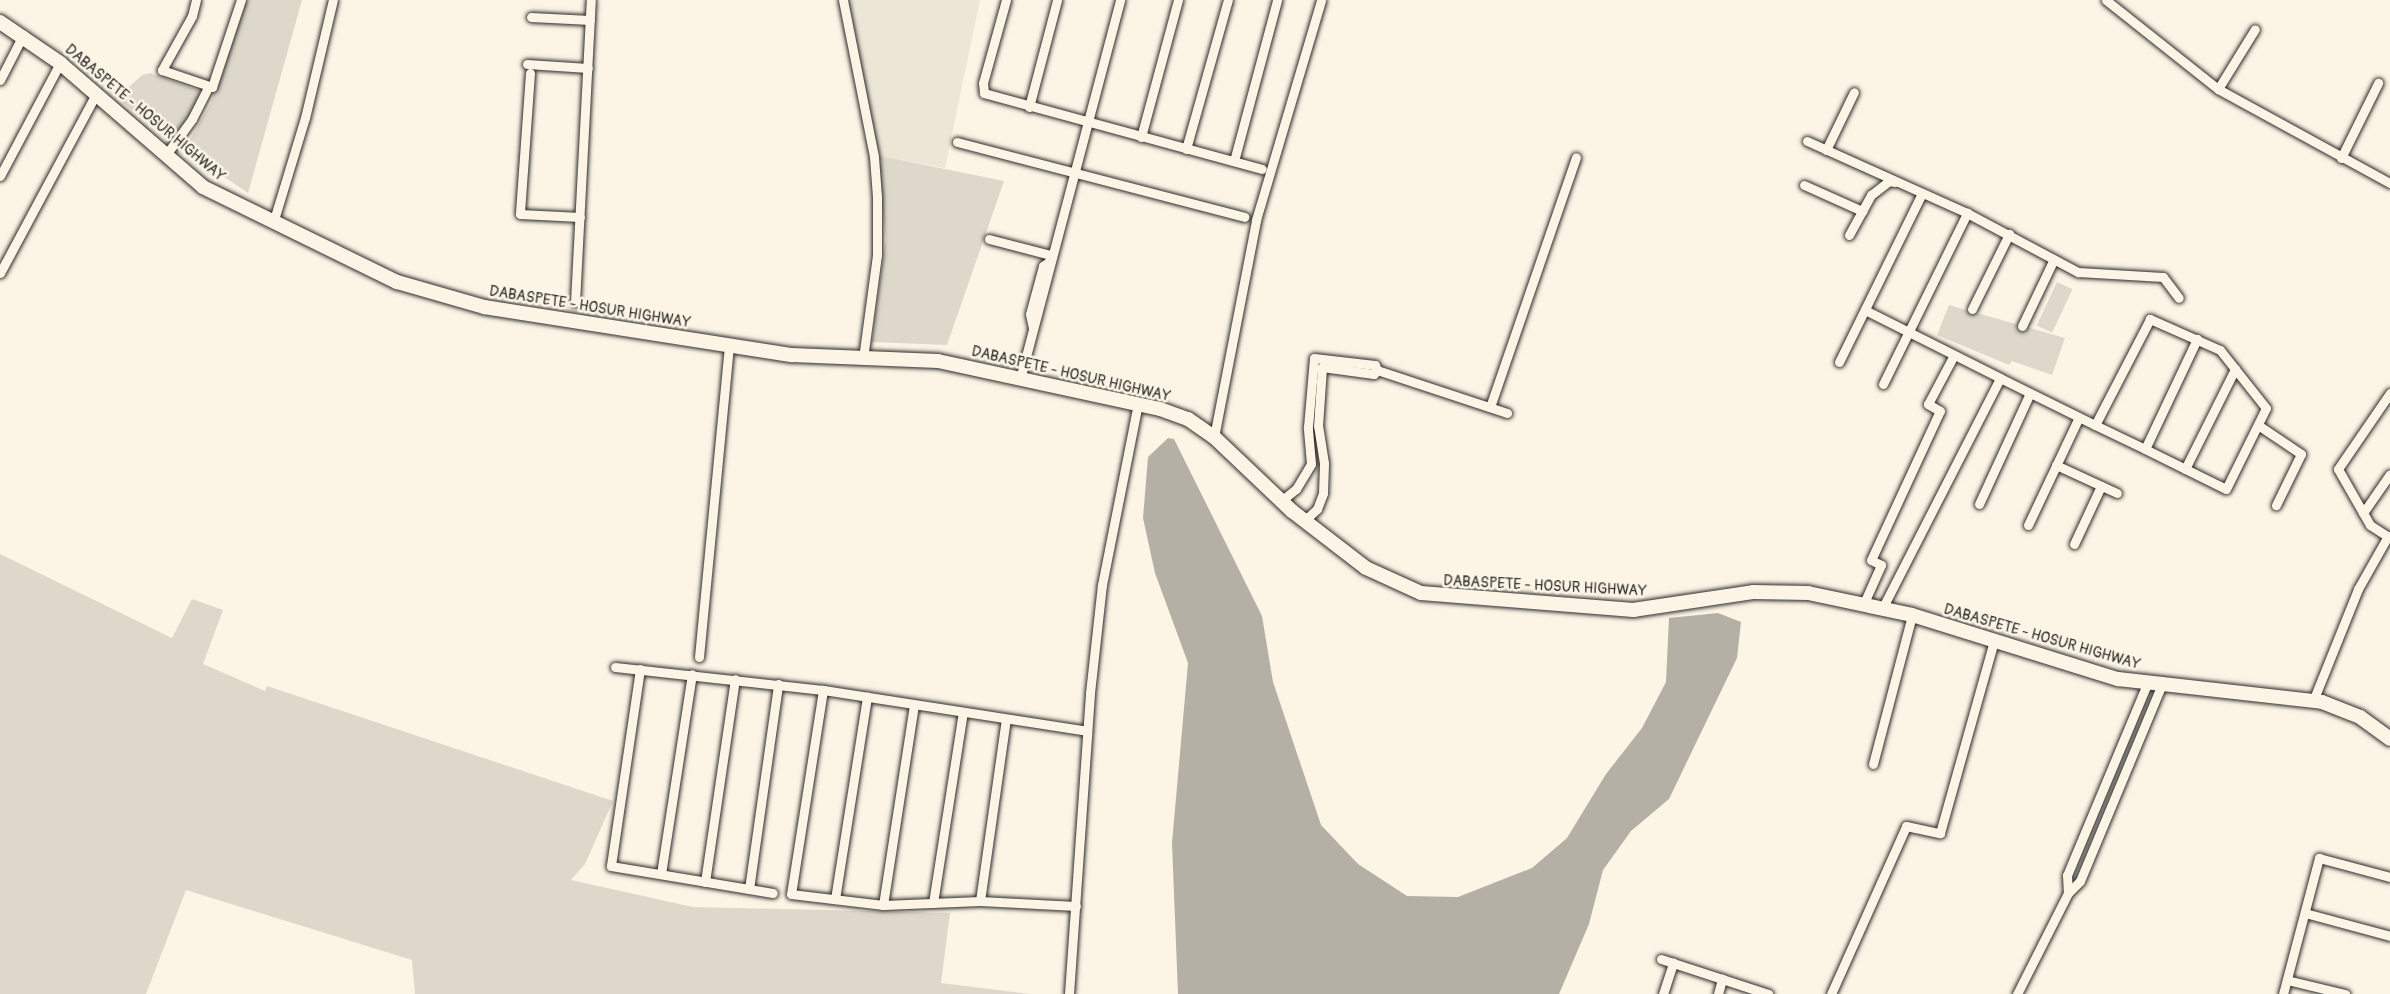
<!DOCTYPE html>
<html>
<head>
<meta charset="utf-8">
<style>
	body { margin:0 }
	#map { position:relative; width:2390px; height:994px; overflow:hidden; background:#fcf5e5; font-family:Pangolin,sans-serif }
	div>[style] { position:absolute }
	.built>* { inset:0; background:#ece6d7 }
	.green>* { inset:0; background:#ded8ca; transform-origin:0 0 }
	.water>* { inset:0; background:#b4b0a5 }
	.roads { filter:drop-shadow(0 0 2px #2b2b2b) drop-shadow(0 0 2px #2b2b2b) }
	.minor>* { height:9px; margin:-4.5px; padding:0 4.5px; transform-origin:4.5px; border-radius:4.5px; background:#fcf5e5 }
	.highway>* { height:14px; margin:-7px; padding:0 7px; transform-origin:7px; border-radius:7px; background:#fcf5e5 }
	span { translate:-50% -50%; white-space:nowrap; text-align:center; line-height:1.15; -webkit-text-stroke:5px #fcf5e5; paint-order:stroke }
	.street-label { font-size:15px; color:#2b2b2b }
</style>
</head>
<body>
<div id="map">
	<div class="built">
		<i style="clip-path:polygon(847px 0,980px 0,945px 168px,876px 155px)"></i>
	</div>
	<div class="green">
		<i style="clip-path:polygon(245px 0,302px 0,248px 193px,184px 150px,211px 103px)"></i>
		<i style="clip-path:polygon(150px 73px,200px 91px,191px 117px,171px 141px,117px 98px,142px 75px)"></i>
		<i style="clip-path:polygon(876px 155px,1004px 181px,947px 345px,872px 342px,886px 239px)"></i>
		<i style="left:2057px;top:282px;width:17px;height:48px;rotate:25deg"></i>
		<i style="clip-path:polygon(1949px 305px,2065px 338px,2052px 375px,2012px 361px,2009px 365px,1937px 335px)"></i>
		<i style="clip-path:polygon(0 554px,172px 638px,192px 599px,223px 610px,203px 664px,265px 691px,267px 686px,613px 801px,585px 864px,571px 880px,693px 907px,950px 913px,941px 983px,1031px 994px,415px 994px,412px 960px,186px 890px,146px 994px,0 994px)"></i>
	</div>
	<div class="water">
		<i style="clip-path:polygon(1168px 438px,1174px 439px,1262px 616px,1273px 682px,1321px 825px,1358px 864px,1407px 896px,1458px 897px,1532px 868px,1567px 838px,1606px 774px,1642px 728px,1666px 682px,1669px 618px,1718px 613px,1741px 622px,1737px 658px,1669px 799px,1631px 831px,1603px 870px,1589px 924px,1559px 994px,1178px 994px,1172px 843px,1188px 663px,1155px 573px,1143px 518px,1148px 457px)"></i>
	</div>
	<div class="roads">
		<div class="minor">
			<i style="left:196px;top:0;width:16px;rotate:104deg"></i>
			<i style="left:192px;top:16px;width:62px;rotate:119.1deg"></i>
			<i style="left:162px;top:70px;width:53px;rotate:18.8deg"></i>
			<i style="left:212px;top:87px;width:92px;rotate:-71.6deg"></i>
			<i style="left:843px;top:0;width:160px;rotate:78.8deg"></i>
			<i style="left:874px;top:157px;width:40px;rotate:85.7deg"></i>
			<i style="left:877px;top:197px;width:58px;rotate:90deg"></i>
			<i style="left:877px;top:255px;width:104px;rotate:97.7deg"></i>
			<i style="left:1006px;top:0;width:86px;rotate:105.5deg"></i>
			<i style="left:983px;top:83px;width:10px;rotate:84deg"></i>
			<i style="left:984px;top:93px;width:288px;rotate:15.3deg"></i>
			<i style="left:2106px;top:0;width:143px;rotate:38.5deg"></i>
			<i style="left:2218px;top:89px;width:196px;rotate:28.7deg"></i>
			<i style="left:531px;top:17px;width:59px;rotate:2.9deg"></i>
			<i style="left:527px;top:64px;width:61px;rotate:3.8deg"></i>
			<i style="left:530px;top:73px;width:141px;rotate:94.1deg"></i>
			<i style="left:520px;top:214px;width:60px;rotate:2.9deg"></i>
			<i style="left:0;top:80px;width:51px;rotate:-62.9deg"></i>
			<i style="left:2218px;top:89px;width:70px;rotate:-58.3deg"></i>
			<i style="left:1029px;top:107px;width:111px;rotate:-75.3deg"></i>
			<i style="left:1141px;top:137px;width:142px;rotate:-74.9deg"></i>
			<i style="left:1807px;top:141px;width:175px;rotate:24.2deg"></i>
			<i style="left:1967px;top:213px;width:126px;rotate:28deg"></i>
			<i style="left:2078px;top:272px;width:85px;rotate:3.4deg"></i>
			<i style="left:2163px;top:277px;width:26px;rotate:53deg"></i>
			<i style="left:957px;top:142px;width:297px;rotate:14.6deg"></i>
			<i style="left:1186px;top:149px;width:155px;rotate:-74.3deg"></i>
			<i style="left:1826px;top:150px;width:64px;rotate:-64.2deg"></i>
			<i style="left:168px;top:152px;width:41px;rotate:-54deg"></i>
			<i style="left:192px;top:119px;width:37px;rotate:-63deg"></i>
			<i style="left:2341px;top:158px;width:84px;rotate:-63.7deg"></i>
			<i style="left:1234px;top:161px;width:167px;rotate:-75deg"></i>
			<i style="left:0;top:176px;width:128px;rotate:-62deg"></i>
			<i style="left:1804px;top:185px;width:64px;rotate:24.1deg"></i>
			<i style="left:273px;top:223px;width:110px;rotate:-73.1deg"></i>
			<i style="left:305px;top:118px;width:121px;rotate:-76.7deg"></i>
			<i style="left:1849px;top:235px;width:46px;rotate:-61.2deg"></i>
			<i style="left:1871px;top:195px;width:23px;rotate:-38deg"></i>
			<i style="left:1889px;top:181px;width:6px;rotate:9deg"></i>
			<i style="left:989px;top:239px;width:64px;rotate:14.5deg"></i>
			<i style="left:0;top:273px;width:203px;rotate:-61.8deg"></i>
			<i style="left:575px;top:302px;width:302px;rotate:-87deg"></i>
			<i style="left:1972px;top:309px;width:84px;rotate:-63.7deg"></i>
			<i style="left:1865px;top:310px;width:151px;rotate:26.7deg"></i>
			<i style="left:2000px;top:378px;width:106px;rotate:26.3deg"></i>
			<i style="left:2095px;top:425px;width:55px;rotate:25.6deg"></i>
			<i style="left:2145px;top:449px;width:90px;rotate:26.3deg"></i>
			<i style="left:2226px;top:489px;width:90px;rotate:-63.7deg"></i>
			<i style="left:2266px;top:408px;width:74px;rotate:-128.4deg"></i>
			<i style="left:2220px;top:350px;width:77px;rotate:-156.1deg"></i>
			<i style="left:2150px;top:319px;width:119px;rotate:117.4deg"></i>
			<i style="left:2022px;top:326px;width:74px;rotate:-64.5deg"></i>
			<i style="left:1033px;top:328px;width:14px;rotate:-102deg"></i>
			<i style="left:1030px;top:314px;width:50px;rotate:-74.8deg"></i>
			<i style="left:1043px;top:266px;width:9px;rotate:-36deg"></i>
			<i style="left:1839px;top:362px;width:188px;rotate:-63.8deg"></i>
			<i style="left:1020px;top:379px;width:392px;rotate:-75.2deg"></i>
			<i style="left:1883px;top:384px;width:191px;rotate:-63.8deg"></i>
			<i style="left:2390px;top:393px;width:92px;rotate:124.4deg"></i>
			<i style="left:2338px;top:469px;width:64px;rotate:60.3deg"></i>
			<i style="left:2370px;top:525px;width:24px;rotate:33deg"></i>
			<i style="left:1490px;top:407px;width:264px;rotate:-71deg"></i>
			<i style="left:2258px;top:425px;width:52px;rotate:34deg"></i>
			<i style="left:2301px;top:454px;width:57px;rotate:116.1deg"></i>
			<i style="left:1214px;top:437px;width:221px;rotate:-79deg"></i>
			<i style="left:1256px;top:220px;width:229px;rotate:-73.5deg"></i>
			<i style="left:2145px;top:449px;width:122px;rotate:-64.7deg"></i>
			<i style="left:2056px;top:465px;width:67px;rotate:24.7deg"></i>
			<i style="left:2185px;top:469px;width:112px;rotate:-63.4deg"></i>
			<i style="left:1281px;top:501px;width:19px;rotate:-39deg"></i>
			<i style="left:1296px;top:489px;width:29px;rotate:-59deg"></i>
			<i style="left:1311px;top:464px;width:37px;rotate:-95deg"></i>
			<i style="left:1308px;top:427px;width:69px;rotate:-85deg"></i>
			<i style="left:1314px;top:358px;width:61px;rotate:6.5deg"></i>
			<i style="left:1375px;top:365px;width:5px;rotate:68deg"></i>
			<i style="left:1377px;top:370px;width:137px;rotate:18.3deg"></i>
			<i style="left:1979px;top:504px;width:122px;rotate:-65.3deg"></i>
			<i style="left:2363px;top:513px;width:47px;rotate:-55.3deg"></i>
			<i style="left:1304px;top:521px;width:18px;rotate:-43deg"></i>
			<i style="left:1317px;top:509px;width:17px;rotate:-69deg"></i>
			<i style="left:1323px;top:493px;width:30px;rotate:-88deg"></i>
			<i style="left:1324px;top:463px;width:37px;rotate:-99deg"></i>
			<i style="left:1318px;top:426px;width:59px;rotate:-86.1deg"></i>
			<i style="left:1322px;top:367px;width:52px;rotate:7.7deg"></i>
			<i style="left:1374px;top:374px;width:5px;rotate:-53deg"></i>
			<i style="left:2028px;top:525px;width:119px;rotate:-64.7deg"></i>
			<i style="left:2074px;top:544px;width:64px;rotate:-65deg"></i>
			<i style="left:1864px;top:603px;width:42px;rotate:-65.9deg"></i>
			<i style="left:1881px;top:565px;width:11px;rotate:-153deg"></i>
			<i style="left:1871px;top:560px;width:164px;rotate:-65.2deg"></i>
			<i style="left:1940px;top:411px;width:14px;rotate:-150deg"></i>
			<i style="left:1928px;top:404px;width:55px;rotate:-62deg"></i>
			<i style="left:1883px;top:607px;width:257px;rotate:-62.9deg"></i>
			<i style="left:699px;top:657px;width:313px;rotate:-84.5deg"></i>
			<i style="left:615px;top:667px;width:209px;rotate:6.3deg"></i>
			<i style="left:823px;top:690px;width:267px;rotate:8.8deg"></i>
			<i style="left:640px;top:669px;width:199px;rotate:98.4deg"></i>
			<i style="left:611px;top:866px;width:164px;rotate:9.5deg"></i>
			<i style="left:2147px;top:684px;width:207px;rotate:112.7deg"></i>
			<i style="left:2067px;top:875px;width:18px;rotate:87deg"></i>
			<i style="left:2068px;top:893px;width:17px;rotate:-45deg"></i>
			<i style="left:2080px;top:881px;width:211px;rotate:-67.4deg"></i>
			<i style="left:823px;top:690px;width:206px;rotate:98.9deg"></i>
			<i style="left:791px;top:894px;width:93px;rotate:6.8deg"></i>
			<i style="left:883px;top:905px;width:97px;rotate:-2.4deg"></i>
			<i style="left:980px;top:901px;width:96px;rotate:3deg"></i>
			<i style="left:2313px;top:701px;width:121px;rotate:-68.1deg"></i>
			<i style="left:2358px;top:589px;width:61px;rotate:-60.5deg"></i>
			<i style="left:1873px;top:764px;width:154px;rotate:-75.3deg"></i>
			<i style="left:661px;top:874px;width:202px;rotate:-81.2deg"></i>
			<i style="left:705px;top:882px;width:205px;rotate:-81.6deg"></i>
			<i style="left:749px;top:889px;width:207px;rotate:-81.9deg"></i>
			<i style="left:835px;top:899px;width:205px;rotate:-81deg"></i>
			<i style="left:980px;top:901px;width:184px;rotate:-81.9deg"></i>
			<i style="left:933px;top:903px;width:193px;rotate:-81.1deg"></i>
			<i style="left:883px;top:905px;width:203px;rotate:-81.2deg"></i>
			<i style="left:2305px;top:913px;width:88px;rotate:15.1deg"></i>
			<i style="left:1661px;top:959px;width:113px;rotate:18.1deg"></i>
			<i style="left:2287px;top:980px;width:60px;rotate:13.6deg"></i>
			<i style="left:1069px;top:994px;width:302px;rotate:-86deg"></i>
			<i style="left:1090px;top:693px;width:109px;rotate:-83.7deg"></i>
			<i style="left:1102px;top:585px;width:185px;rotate:-78.8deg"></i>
			<i style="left:1663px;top:994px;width:33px;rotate:-72deg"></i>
			<i style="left:1718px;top:994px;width:16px;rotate:-75deg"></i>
			<i style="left:1831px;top:994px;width:184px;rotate:-65.9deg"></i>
			<i style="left:1906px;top:826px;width:35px;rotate:12deg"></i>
			<i style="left:1940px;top:833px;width:199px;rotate:-74.3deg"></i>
			<i style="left:2017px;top:994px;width:113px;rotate:-63.2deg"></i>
			<i style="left:2283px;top:994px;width:141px;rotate:-75.2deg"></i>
			<i style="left:2319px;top:858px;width:73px;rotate:15deg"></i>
		</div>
		<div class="highway">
			<i style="left:0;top:22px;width:73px;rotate:34.3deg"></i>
			<i style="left:60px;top:63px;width:189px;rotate:40.9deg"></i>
			<i style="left:203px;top:187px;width:216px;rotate:26.1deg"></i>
			<i style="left:397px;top:282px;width:91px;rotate:16deg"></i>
			<i style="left:484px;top:307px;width:312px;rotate:8.9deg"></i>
			<i style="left:792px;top:355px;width:146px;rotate:2.4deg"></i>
			<i style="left:938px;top:361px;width:227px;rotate:12.2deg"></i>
			<i style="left:1160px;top:409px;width:30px;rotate:20deg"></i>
			<i style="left:1188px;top:419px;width:32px;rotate:35deg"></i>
			<i style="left:1214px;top:437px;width:108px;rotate:43.5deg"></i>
			<i style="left:1292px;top:511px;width:93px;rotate:37.6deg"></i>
			<i style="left:1366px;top:568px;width:60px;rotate:24.4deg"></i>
			<i style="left:1421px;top:593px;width:213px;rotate:4.6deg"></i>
			<i style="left:1633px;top:610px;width:121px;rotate:-8.5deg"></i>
			<i style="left:1753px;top:592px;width:55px;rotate:1deg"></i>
			<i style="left:1808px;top:593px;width:106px;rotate:11.9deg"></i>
			<i style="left:1912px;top:615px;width:216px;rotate:17.3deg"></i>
			<i style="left:2118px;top:679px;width:205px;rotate:6.4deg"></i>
			<i style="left:2322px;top:702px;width:41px;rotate:21.5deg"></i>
			<i style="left:2360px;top:717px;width:37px;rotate:36deg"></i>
		</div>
	</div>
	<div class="street-label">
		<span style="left:145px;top:113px;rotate:40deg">DABASPETE - HOSUR HIGHWAY</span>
		<span style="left:590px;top:307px;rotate:9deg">DABASPETE - HOSUR HIGHWAY</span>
		<span style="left:1071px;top:374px;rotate:13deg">DABASPETE - HOSUR HIGHWAY</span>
		<span style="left:1545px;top:586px;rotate:3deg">DABASPETE - HOSUR HIGHWAY</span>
		<span style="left:2042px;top:637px;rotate:16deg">DABASPETE - HOSUR HIGHWAY</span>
	</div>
</div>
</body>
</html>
